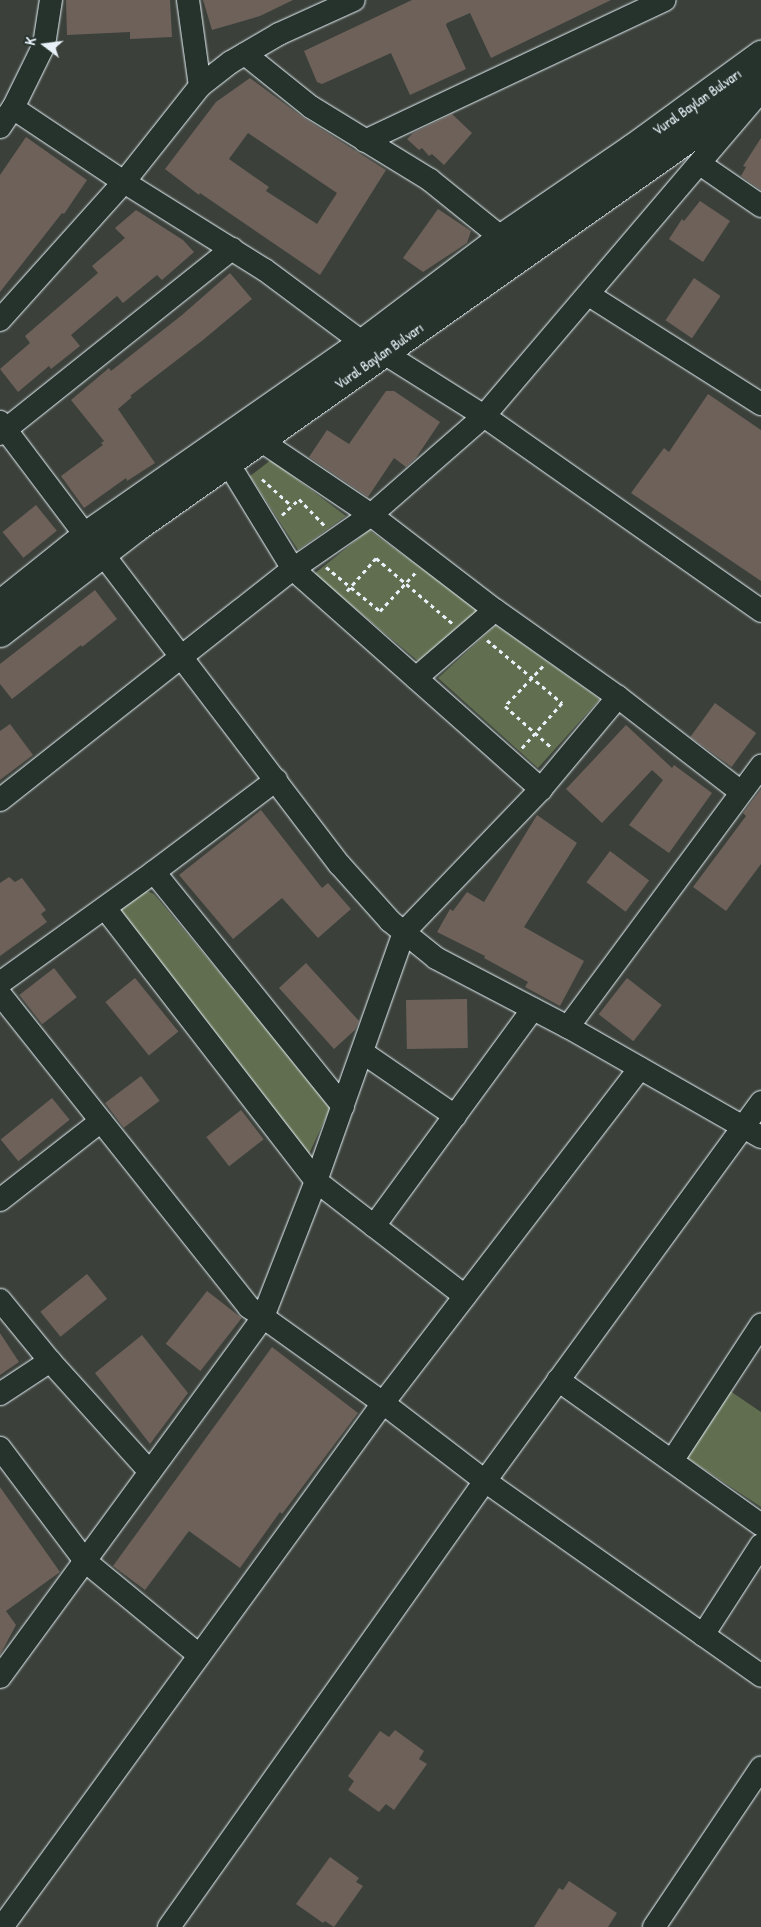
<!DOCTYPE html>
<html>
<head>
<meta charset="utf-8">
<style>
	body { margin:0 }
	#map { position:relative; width:761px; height:1927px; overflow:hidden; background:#3b413a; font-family:"Patrick Hand",sans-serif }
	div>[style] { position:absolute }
	.green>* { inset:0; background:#616e4f }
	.building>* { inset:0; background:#6d615a; transform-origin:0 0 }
	.path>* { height:3px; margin-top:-1.5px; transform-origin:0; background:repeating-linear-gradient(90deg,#e8f1f8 0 4px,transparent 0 8px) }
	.roads { filter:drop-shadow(0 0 1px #e8f1f8) drop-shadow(0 0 1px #e8f1f8) }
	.minor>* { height:22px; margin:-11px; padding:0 11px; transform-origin:11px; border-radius:11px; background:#26332d }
	.major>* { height:28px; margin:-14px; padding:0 14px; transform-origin:14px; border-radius:14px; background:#26332d }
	span { translate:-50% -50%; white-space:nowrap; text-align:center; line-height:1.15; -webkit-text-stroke:4px #26332d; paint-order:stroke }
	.street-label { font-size:14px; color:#e8f1f8 }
	.north { position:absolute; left:20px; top:20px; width:50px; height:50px; -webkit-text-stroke:4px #26332d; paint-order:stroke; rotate:285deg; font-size:14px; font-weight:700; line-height:20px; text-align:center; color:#e8f1f8 }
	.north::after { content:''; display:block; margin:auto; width:18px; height:22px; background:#e8f1f8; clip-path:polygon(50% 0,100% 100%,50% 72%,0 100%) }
</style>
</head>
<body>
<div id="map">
	<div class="green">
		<i style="clip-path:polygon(271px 460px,346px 516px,298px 550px,250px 476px)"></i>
		<i style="clip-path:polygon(369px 530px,479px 610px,418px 661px,314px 574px)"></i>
		<i style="clip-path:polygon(496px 625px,600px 699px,538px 768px,438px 678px)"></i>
		<i style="clip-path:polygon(147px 891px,154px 894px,331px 1106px,309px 1154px,119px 910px)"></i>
		<i style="clip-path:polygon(730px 1391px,761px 1412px,761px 1507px,686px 1457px)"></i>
	</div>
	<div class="building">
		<i style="clip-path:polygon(66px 0,170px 0,172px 37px,130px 39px,130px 32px,67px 35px)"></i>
		<i style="clip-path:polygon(203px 0,293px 0,260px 16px,212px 30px)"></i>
		<i style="clip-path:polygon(412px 0,611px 0,491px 58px,470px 13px,447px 23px,446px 25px,466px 69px,410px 95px,391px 53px,322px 84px,317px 82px,304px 51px)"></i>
		<i style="clip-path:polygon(evenodd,250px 78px,304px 118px,386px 170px,320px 275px,200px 193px,199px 195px,165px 169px,216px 102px,250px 78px,248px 133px,337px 193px,317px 224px,266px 191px,269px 187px,229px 159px,248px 133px)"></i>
		<i style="clip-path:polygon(452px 114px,472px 133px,444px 165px,432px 154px,429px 156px,422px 148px,419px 150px,407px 139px,413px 133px)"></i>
		<i style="clip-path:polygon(26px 137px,87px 180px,64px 214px,62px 213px,0 292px,0 175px)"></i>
		<i style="clip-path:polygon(761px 138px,761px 190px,741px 176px,746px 167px,743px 166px)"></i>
		<i style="clip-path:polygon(700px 201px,730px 221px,703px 262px,669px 239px,682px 219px,684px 221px)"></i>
		<i style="clip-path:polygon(438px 209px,471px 231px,467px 243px,423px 272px,403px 258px)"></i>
		<i style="clip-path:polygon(136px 210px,183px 240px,194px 252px,162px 280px,157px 275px,123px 303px,117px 296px,71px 335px,80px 346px,51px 369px,49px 366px,18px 392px,0 369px,30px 343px,25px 336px,98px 273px,92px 266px,125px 238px,115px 228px)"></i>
		<i style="clip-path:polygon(230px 273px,252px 299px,203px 340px,130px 396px,132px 397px,118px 409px,155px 463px,127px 481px,126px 478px,84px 508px,61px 476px,103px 445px,101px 443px,104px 441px,71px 400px,109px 368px,111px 371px,182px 315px)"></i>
		<i style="left:694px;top:278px;width:32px;height:51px;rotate:34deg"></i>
		<i style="clip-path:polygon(386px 391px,394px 391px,440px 422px,416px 458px,406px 467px,394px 458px,368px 497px,309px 457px,327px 430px,349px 444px)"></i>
		<i style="clip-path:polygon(708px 394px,761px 430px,761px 581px,631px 493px,664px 448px,669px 452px)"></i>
		<i style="left:36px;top:505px;width:33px;height:43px;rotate:51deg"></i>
		<i style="clip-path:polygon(95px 590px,117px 619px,82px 647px,81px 645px,12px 699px,0 684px,0 664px)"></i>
		<i style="left:715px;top:703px;width:51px;height:42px;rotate:36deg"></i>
		<i style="clip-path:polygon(10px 724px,33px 755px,0 780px,0 731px)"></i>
		<i style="clip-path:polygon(626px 725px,672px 768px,674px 765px,712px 793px,669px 853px,629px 825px,663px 780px,652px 770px,602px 823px,566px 789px)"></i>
		<i style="clip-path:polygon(761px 789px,761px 864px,726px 911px,693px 887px,746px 816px,743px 813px)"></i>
		<i style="clip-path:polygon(261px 810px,322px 888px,328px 883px,351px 909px,318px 938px,282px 898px,233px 939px,179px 875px)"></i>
		<i style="clip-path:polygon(537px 815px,577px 843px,524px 927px,584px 961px,560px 1006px,525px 987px,528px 982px,484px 958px,485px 956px,437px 932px,450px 909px,453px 911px,467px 892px,484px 902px)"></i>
		<i style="left:610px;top:851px;width:49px;height:39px;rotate:37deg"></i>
		<i style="clip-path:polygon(9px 877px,15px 882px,22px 878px,46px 910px,41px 914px,47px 922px,0 956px,0 883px)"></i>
		<i style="clip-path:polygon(306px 963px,359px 1021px,355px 1030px,334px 1049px,279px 988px)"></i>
		<i style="left:54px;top:968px;width:37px;height:44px;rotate:52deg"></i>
		<i style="left:135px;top:978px;width:69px;height:38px;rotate:51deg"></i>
		<i style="left:627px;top:978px;width:44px;height:46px;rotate:38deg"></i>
		<i style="left:467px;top:999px;width:49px;height:61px;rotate:89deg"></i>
		<i style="left:141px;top:1076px;width:31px;height:45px;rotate:53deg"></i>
		<i style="left:52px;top:1098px;width:28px;height:66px;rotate:51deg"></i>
		<i style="left:241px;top:1110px;width:37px;height:44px;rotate:52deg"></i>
		<i style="left:87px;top:1274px;width:32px;height:60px;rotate:51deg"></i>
		<i style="left:207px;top:1291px;width:44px;height:67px;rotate:38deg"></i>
		<i style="clip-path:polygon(0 1333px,19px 1362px,0 1375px)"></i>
		<i style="clip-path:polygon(142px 1335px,188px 1393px,150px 1444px,95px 1373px)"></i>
		<i style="clip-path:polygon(272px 1347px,358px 1413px,282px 1514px,280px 1512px,240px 1568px,189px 1531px,145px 1590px,113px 1566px)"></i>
		<i style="clip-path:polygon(0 1487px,60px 1572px,6px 1611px,16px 1625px,0 1655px)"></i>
		<i style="clip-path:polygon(395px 1730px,424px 1751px,419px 1759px,427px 1764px,394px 1810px,386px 1804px,379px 1812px,348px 1790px,354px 1781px,348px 1776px,380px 1731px,389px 1737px)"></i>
		<i style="clip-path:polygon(330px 1857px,359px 1878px,356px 1882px,363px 1886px,334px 1927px,325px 1921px,323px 1923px,296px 1904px)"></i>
		<i style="clip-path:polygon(569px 1881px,617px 1913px,608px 1927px,534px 1927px,559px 1888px,563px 1890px)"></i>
	</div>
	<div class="path">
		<i style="left:262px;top:479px;width:40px;rotate:42deg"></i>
		<i style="left:282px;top:515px;width:23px;rotate:-43deg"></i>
		<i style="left:299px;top:499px;width:37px;rotate:46deg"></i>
		<i style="left:326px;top:567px;width:70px;rotate:39.2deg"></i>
		<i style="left:380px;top:611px;width:53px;rotate:-47.3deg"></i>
		<i style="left:347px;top:591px;width:44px;rotate:-48.7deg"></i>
		<i style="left:376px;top:558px;width:101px;rotate:40.6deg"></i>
		<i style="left:487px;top:640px;width:98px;rotate:40deg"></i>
		<i style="left:562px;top:703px;width:62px;rotate:131.7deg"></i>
		<i style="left:543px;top:666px;width:55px;rotate:133.5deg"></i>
		<i style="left:505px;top:706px;width:63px;rotate:41.8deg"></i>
	</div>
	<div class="roads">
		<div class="minor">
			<i style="left:188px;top:0;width:87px;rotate:82.1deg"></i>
			<i style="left:245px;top:54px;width:85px;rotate:38.8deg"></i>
			<i style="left:311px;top:107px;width:140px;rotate:31.5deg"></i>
			<i style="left:430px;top:180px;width:92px;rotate:38.9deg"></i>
			<i style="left:13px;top:108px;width:133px;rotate:33.7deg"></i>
			<i style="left:124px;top:182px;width:166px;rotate:32deg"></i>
			<i style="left:265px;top:270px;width:122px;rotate:36.7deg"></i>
			<i style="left:363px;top:343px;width:23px;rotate:25deg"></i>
			<i style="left:384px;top:353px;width:118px;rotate:32.2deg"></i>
			<i style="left:484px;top:416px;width:339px;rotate:35.1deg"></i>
			<i style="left:0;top:127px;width:23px;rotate:-56deg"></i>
			<i style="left:13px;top:108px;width:70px;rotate:-63.8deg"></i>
			<i style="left:44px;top:45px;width:46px;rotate:-81.2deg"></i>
			<i style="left:365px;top:141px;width:331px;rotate:-25.2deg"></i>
			<i style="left:700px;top:164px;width:74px;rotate:34.5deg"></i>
			<i style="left:589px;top:295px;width:204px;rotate:32.4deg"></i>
			<i style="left:0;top:320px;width:186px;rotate:-48.1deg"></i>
			<i style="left:124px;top:182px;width:122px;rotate:-51.6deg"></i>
			<i style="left:200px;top:86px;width:39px;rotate:-38deg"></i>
			<i style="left:231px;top:62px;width:56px;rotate:-30.3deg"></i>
			<i style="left:279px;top:34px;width:82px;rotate:-24.4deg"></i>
			<i style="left:0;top:422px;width:143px;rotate:53deg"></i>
			<i style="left:0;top:434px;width:297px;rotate:-38.6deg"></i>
			<i style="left:260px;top:440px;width:134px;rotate:34deg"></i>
			<i style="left:371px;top:515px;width:156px;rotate:37.5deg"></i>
			<i style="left:495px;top:610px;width:151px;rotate:35.3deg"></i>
			<i style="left:618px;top:697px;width:155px;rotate:37.7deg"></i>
			<i style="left:228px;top:463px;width:124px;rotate:58.5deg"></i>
			<i style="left:293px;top:569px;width:332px;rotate:41.6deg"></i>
			<i style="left:102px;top:553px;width:392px;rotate:52.7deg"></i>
			<i style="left:340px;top:865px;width:75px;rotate:48.2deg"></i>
			<i style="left:390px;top:921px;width:59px;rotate:38.8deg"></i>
			<i style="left:436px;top:958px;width:149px;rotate:27.6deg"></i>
			<i style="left:568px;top:1027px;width:222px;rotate:29.7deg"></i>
			<i style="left:416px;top:678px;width:104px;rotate:-40.7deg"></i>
			<i style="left:0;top:800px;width:373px;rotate:-38.3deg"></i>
			<i style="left:293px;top:569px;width:95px;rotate:-34.7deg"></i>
			<i style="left:371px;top:515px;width:150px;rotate:-41.2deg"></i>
			<i style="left:484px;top:416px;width:418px;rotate:-49.6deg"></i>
			<i style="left:154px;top:872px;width:301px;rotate:51.1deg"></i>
			<i style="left:105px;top:908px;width:345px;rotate:52.3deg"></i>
			<i style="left:316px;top:1181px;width:188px;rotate:37.7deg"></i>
			<i style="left:0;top:983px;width:190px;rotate:-35.8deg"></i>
			<i style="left:154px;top:872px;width:153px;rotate:-37deg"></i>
			<i style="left:0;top:994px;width:400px;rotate:51.5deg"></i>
			<i style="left:249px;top:1307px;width:165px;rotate:35.6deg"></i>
			<i style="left:383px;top:1403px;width:128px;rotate:37.4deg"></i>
			<i style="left:485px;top:1481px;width:338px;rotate:35.2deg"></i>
			<i style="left:568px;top:1027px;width:325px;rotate:-53.5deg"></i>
			<i style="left:362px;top:1052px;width:113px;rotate:34.5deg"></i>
			<i style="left:0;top:1200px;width:128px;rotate:-38deg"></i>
			<i style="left:374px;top:1226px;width:269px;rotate:-53.8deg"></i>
			<i style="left:0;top:1300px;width:79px;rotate:50.7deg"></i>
			<i style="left:50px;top:1361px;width:149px;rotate:48deg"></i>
			<i style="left:558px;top:1380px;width:249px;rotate:35.5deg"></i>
			<i style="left:0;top:1394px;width:60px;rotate:-33.4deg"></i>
			<i style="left:0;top:1448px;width:141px;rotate:53deg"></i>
			<i style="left:85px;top:1561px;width:148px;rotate:39.5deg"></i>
			<i style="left:672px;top:1461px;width:163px;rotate:-56.8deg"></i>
			<i style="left:703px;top:1635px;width:107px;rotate:-57.2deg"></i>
			<i style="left:0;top:1677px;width:446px;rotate:-53.8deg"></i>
			<i style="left:263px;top:1317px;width:146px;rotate:-68.7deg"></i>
			<i style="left:316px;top:1181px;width:264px;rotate:-70.5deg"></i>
			<i style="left:404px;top:932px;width:198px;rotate:-46.2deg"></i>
			<i style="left:541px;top:789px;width:120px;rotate:-50.1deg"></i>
			<i style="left:2px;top:1927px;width:648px;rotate:-53.98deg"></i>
			<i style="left:383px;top:1403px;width:422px;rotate:-52.5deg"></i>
			<i style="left:169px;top:1927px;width:547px;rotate:-54.68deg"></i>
			<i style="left:485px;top:1481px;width:469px;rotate:-53.9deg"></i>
			<i style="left:654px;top:1927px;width:192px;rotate:-56.1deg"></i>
		</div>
		<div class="major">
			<i style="left:0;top:605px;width:110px;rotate:-38.7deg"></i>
			<i style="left:86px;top:536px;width:338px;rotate:-34.9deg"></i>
			<i style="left:363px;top:343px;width:174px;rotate:-37.1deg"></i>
			<i style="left:502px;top:238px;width:158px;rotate:-34.4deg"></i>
			<i style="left:632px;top:149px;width:160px;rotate:-36.1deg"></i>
			<i style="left:0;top:633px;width:173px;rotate:-37.7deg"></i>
			<i style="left:137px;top:527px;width:712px;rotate:-35.16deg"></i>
			<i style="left:719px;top:117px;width:53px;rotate:-38.2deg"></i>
		</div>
	</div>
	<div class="street-label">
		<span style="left:697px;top:102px;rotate:-35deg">Vural Baylan Bulvarı</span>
		<span style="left:379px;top:356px;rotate:-35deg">Vural Baylan Bulvarı</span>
	</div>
	<div class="north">K</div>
</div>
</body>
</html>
